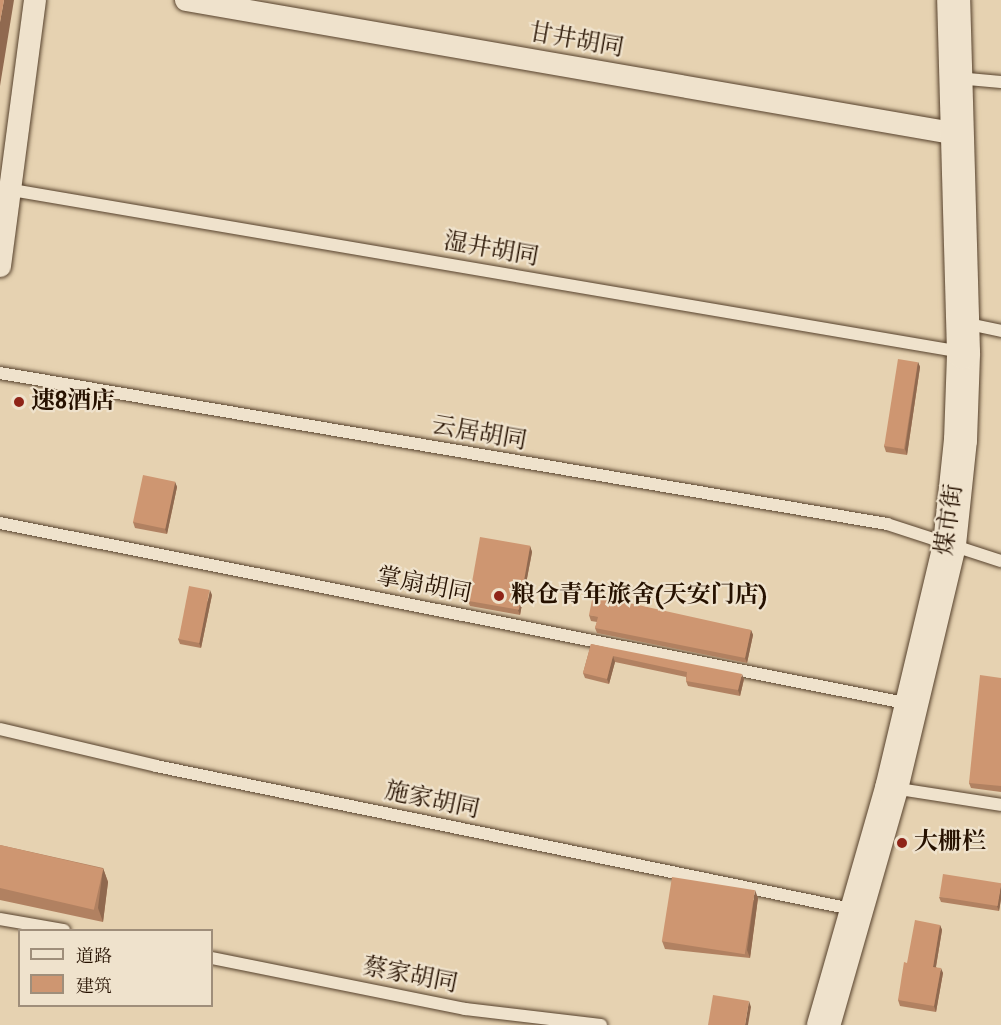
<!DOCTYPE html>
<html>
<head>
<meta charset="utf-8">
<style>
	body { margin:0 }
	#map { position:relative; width:1001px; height:1025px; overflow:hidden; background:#e6d2b1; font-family:"IM FELL DW Pica","Noto Serif SC",serif }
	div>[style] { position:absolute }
	.roads { filter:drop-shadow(0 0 2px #56412c) drop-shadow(0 0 2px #56412c) }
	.lane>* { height:12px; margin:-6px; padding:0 6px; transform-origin:6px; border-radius:6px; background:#efe2cc }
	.street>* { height:22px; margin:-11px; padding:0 11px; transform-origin:11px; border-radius:11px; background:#efe2cc }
	.secondary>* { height:33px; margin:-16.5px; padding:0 16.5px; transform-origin:16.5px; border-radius:16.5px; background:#efe2cc }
	.wall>* { inset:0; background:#b18161 }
	.shaded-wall>* { inset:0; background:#90694f }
	.building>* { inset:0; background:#ce9671; transform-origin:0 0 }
	.dots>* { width:16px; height:16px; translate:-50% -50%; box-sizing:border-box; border:3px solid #efe2cc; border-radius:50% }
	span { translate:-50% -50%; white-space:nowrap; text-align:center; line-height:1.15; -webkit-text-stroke:4.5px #efe2cc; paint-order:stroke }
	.street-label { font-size:24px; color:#261100 }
	.poi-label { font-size:24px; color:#261100; font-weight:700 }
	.left { translate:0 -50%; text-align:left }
	.legend { position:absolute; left:18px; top:929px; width:195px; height:78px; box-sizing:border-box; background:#efe2cc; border:2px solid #9f8e7a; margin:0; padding:8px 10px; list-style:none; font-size:18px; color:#261100 }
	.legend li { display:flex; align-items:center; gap:12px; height:30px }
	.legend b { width:30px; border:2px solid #9f8e7a }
</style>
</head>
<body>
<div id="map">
	<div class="roads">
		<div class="lane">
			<i style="left:957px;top:78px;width:44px;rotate:5.2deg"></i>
			<i style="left:12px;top:190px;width:964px;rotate:9.68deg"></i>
			<i style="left:964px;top:323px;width:38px;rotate:12deg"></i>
			<i style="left:0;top:373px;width:900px;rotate:9.66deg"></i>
			<i style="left:887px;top:524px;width:120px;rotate:18deg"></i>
			<i style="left:0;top:523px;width:928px;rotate:11.25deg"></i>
			<i style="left:0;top:729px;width:160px;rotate:13.3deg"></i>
			<i style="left:156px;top:766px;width:715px;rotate:11.62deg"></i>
			<i style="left:893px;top:788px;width:109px;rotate:8.9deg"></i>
			<i style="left:0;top:919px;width:65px;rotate:9.8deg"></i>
			<i style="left:212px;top:958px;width:258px;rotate:11.4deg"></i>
			<i style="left:465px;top:1009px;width:137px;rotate:6.7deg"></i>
		</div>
		<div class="street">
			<i style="left:186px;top:0;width:784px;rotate:9.85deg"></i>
			<i style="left:0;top:266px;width:268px;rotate:-82.5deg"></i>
		</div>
		<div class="secondary">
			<i style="left:823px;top:1025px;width:247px;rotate:-74deg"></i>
			<i style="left:891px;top:788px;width:251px;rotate:-76.6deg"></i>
			<i style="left:949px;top:544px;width:105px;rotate:-84deg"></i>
			<i style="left:960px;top:440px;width:88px;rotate:-88deg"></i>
			<i style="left:963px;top:352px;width:352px;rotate:-91.6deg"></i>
		</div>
	</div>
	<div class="wall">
		<i style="clip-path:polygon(918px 362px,920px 367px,907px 455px,886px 452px,884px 446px)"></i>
		<i style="clip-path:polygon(175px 482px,177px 487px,167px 534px,135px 528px,133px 522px)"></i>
		<i style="clip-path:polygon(530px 546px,532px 552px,520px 615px,470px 606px,468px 601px)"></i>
		<i style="clip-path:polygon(212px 595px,201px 648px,180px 644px,178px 639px)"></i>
		<i style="clip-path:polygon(589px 615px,751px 630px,753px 635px,747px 663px,597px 633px,595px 628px,597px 622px,591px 621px)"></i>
		<i style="clip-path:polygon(591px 644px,744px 679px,740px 696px,688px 686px,686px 681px,686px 677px,615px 662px,609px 684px,585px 678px,583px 673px)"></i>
		<i style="clip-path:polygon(1001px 678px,1001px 792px,971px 788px,969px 783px)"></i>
		<i style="clip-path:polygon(0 845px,103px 868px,108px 882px,103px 922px,0 900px)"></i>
		<i style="clip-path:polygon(939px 897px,1001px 899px,999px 911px,941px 902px)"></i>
		<i style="clip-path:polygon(758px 898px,750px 958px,665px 949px,662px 941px)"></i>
		<i style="clip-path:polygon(940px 925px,942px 930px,936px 967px,943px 973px,936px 1012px,900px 1006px,898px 1000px)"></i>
	</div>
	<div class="shaded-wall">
		<i style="clip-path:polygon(4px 0,14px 0,0 86px,0 22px)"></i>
		<i style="clip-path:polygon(918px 362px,920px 367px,907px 455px,905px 449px)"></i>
		<i style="clip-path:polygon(175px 482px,177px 487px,167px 534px,165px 529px)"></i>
		<i style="clip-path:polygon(530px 546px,532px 552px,520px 615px,518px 610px)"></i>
		<i style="clip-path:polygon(210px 590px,212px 595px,201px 648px,199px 643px)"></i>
		<i style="clip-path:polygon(751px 630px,753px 635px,747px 663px,745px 658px)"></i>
		<i style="clip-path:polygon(613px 656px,615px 662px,609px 684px,607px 679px)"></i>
		<i style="clip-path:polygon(742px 674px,744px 679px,740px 696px,738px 690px)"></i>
		<i style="clip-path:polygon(103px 868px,108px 882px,103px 922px,98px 908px)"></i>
		<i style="clip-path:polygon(1001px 884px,1001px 899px,999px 911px,997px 906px)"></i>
		<i style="clip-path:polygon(755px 890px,758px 898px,750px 958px,747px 950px)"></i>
		<i style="clip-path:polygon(940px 925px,942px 930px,935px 972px,933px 967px)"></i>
		<i style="clip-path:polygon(941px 968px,943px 973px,936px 1012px,934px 1006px)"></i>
		<i style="clip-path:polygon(749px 1001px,751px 1007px,748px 1025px,745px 1025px)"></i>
	</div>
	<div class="building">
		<i style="clip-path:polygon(0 0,4px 0,0 22px)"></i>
		<i style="left:898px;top:359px;width:20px;height:88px;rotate:9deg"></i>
		<i style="left:143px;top:475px;width:33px;height:48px;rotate:12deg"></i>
		<i style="left:480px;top:537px;width:51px;height:65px;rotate:10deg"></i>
		<i style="left:189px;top:586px;width:21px;height:54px;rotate:11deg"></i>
		<i style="clip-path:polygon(593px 595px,751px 630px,745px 658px,595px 628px,598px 617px,589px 615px)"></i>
		<i style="clip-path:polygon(591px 644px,742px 674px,738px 690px,686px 681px,687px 672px,613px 656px,607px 679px,583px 673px)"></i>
		<i style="clip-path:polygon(980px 675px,1001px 678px,1001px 786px,969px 783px)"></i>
		<i style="left:0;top:845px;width:106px;height:42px;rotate:13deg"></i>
		<i style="left:943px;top:874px;width:59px;height:23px;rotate:9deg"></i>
		<i style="left:672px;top:877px;width:84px;height:65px;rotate:9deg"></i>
		<i style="clip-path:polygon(915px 920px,940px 925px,933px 967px,941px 968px,934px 1006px,898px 1000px,904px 962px,907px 963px)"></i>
		<i style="clip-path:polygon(713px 995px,749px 1001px,745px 1025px,708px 1025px)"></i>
	</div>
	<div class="dots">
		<i style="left:19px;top:402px;background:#8f2418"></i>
		<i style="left:499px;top:596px;background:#8f2418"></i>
		<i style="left:902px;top:843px;background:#8f2418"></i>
	</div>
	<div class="street-label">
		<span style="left:576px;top:41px;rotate:10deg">甘井胡同</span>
		<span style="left:491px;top:250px;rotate:10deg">湿井胡同</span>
		<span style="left:479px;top:434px;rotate:10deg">云居胡同</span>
		<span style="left:950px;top:520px;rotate:-82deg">煤市街</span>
		<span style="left:424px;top:586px;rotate:11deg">掌扇胡同</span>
		<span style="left:432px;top:801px;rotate:12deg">施家胡同</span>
		<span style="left:410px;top:976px;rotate:11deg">蔡家胡同</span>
	</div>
	<div class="poi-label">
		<span class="left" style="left:31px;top:402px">速8酒店</span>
		<span class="left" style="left:511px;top:596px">粮仓青年旅舍(天安门店)</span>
		<span class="left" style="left:914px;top:843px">大栅栏</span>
	</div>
	<ul class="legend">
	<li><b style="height:8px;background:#efe2cc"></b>道路</li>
	<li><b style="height:16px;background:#ce9671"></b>建筑</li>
	</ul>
</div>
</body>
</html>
